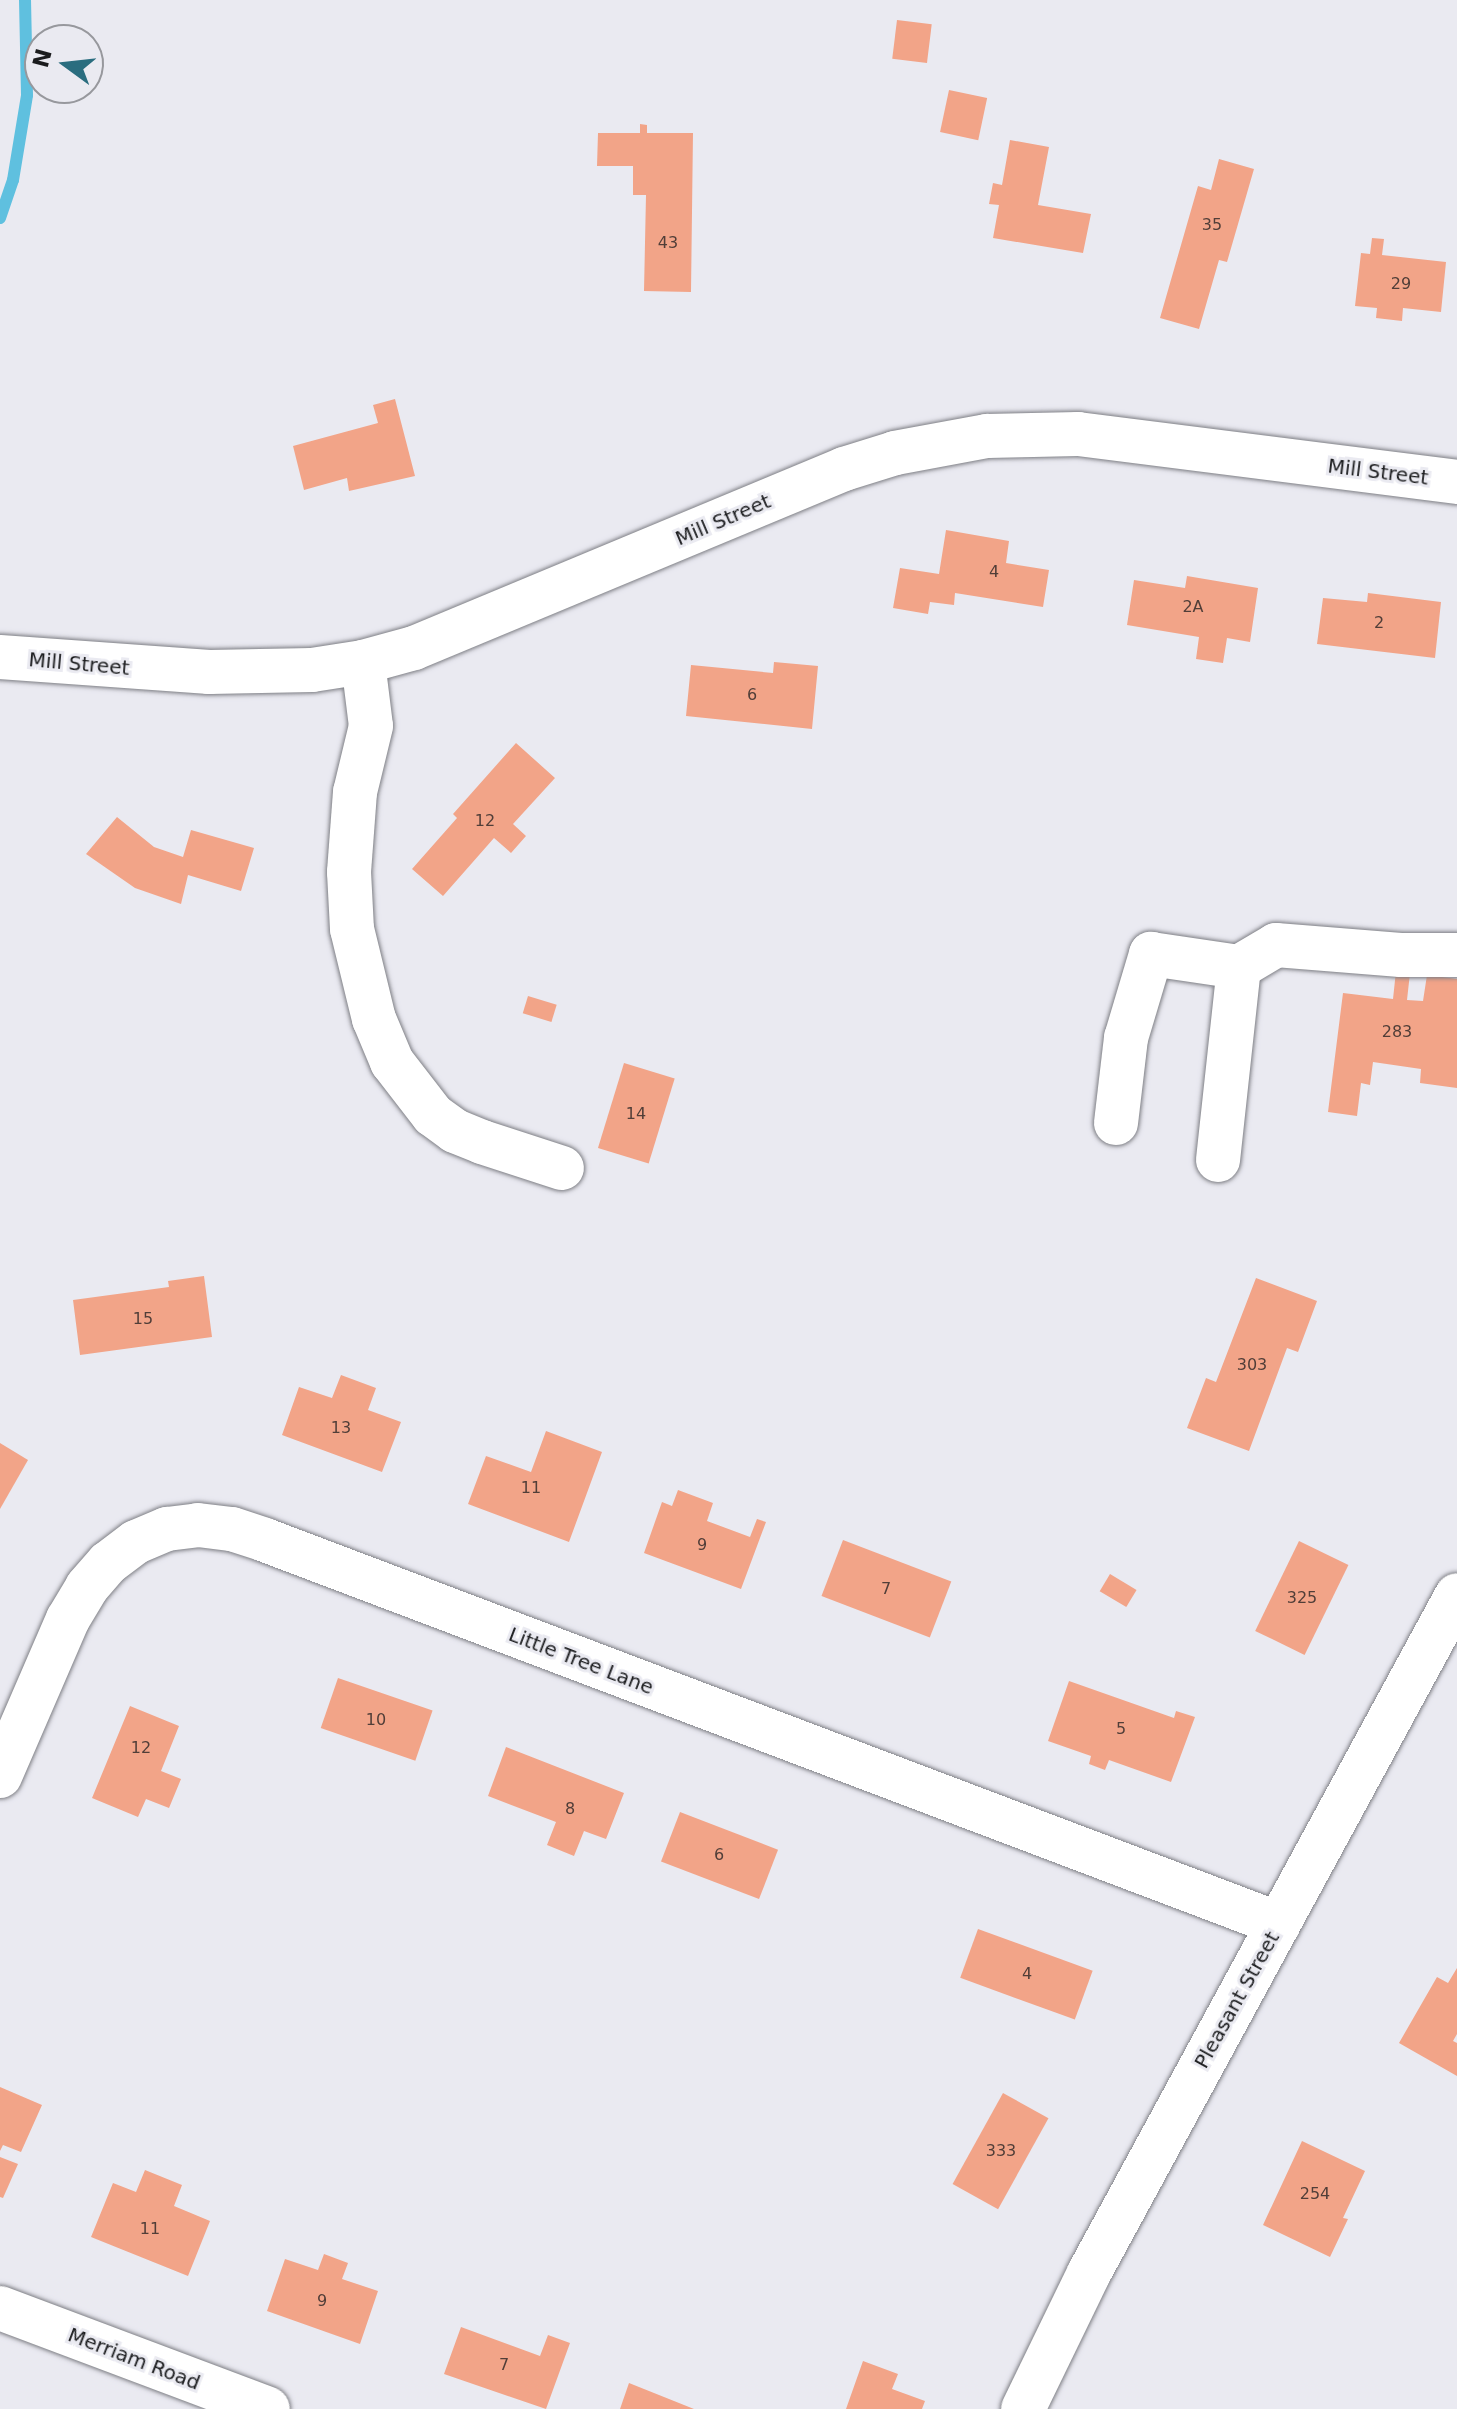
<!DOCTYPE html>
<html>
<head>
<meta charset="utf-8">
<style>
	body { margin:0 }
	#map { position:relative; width:1457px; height:2409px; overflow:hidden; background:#eaeaf1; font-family:"DejaVu Sans",sans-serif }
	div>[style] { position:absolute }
	.stream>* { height:12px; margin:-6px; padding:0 6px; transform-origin:6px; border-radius:6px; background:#5fc0df }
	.building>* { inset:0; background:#f2a488; transform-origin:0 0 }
	.roads { filter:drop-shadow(0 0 2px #7e7f85) drop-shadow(0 0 2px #7e7f85) }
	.minor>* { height:44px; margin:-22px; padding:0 22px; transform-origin:22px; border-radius:22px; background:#fff }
	.major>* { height:44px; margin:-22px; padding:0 22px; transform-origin:22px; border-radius:22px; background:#fff }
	span { translate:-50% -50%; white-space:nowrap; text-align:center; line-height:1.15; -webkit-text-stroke:6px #eaeaf1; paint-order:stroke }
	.number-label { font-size:16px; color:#513e38 }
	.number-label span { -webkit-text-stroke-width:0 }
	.street-label { font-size:20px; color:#1b1c1e }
	.north { position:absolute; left:24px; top:24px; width:80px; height:80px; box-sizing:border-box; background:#eaeaf1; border:2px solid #97989d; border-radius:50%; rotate:285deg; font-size:22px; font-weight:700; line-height:32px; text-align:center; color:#1b1c1e }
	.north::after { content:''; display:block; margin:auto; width:28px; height:36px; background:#2a6d7f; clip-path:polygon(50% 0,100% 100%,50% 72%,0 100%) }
</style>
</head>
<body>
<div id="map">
	<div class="stream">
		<i style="left:0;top:218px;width:40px;rotate:-71.1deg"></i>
		<i style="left:13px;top:180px;width:86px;rotate:-80.6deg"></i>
		<i style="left:27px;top:95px;width:95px;rotate:-91.2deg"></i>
	</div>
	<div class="building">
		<i style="left:897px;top:20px;width:35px;height:39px;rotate:7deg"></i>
		<i style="left:949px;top:90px;width:39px;height:43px;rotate:12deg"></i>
		<i style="clip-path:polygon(640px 124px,647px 125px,647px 133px,693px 133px,691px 292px,644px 291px,646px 195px,633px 195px,633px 166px,597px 166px,598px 133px,640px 133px)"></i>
		<i style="clip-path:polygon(1010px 140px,1049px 147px,1038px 205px,1091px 214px,1083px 253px,993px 238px,999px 205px,989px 204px,993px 183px,1002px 185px)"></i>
		<i style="clip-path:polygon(1219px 159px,1254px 169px,1227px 262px,1219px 260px,1199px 329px,1160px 318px,1198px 186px,1211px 190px)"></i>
		<i style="clip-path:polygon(1372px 238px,1384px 239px,1382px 255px,1446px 262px,1441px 312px,1403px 308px,1402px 321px,1376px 318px,1377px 308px,1355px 306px,1361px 253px,1370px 254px)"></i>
		<i style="clip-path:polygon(395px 399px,415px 476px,349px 491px,347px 478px,304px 490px,293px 446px,378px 423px,373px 405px)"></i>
		<i style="clip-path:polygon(946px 530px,1009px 541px,1006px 563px,1049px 570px,1043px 607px,955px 593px,954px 605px,930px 602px,928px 614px,893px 608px,900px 568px,939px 574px)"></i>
		<i style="clip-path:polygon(1187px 576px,1258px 588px,1250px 642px,1227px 638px,1223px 663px,1196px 659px,1199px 637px,1127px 625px,1134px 580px,1185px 588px)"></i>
		<i style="clip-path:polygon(1368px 593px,1441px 602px,1435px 658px,1317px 644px,1323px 598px,1367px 602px)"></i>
		<i style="clip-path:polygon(774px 662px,818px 666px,812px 729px,686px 716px,691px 665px,773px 673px)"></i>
		<i style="clip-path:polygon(516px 743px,555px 778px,513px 824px,526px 836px,511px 853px,494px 838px,443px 896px,412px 869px,457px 818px,453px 814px)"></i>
		<i style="clip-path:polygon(117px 817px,154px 847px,183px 857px,191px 830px,254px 848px,241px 891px,188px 875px,181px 904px,135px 888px,86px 854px)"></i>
		<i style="clip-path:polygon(1396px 971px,1410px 973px,1407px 1000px,1423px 1001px,1427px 975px,1457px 979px,1457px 1088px,1420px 1083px,1421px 1069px,1373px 1062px,1370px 1085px,1361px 1083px,1357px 1116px,1328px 1112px,1343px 993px,1393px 999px)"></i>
		<i style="left:528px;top:996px;width:30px;height:18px;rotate:17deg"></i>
		<i style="left:624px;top:1063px;width:53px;height:89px;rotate:17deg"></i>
		<i style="clip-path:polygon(204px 1276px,212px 1337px,80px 1355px,73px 1300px,169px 1287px,168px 1281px)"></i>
		<i style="clip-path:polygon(1256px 1278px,1317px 1301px,1298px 1352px,1287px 1348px,1249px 1451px,1187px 1428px,1206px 1378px,1216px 1382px)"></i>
		<i style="clip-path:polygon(341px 1375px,376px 1388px,368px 1410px,401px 1422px,382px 1472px,282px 1435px,299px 1387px,332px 1398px)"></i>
		<i style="clip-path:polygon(546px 1431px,602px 1452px,569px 1542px,468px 1504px,486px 1456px,531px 1472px)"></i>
		<i style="clip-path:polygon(0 1443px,28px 1460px,0 1509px)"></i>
		<i style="clip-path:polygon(678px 1490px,713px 1503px,707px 1521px,750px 1537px,757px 1519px,766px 1522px,741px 1589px,644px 1553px,662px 1502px,672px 1506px)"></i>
		<i style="left:843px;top:1540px;width:116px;height:60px;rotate:21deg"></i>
		<i style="left:1299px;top:1541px;width:55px;height:100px;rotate:26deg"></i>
		<i style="left:1110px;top:1574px;width:31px;height:20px;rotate:31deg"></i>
		<i style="left:338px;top:1678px;width:100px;height:53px;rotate:19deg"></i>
		<i style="clip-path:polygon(1069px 1681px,1174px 1718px,1176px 1711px,1195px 1717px,1171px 1782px,1109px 1760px,1105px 1770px,1089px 1764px,1091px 1756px,1048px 1741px)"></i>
		<i style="clip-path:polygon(130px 1706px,179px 1726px,161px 1771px,181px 1779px,169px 1808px,146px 1799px,138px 1817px,92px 1798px)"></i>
		<i style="clip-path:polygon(506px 1747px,624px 1793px,606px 1839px,584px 1831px,574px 1856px,547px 1845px,556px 1822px,488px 1796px)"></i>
		<i style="left:680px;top:1812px;width:105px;height:53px;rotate:21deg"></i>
		<i style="left:978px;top:1929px;width:122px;height:52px;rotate:20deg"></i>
		<i style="clip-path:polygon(1457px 1968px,1457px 2034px,1453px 2041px,1457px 2043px,1457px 2076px,1399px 2043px,1437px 1977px,1448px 1983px)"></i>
		<i style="clip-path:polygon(0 2087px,42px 2105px,21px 2152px,3px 2145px,0 2151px)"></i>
		<i style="left:1003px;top:2093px;width:52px;height:104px;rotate:29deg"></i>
		<i style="clip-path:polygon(1302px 2141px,1365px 2171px,1343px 2218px,1348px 2219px,1330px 2257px,1263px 2225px)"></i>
		<i style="clip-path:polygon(0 2157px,18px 2164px,3px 2198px,0 2197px)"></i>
		<i style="clip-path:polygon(145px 2170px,182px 2185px,174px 2206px,210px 2221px,188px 2276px,91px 2237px,113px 2183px,136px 2192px)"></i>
		<i style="clip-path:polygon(324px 2254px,348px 2263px,342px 2279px,378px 2291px,360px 2344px,267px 2311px,285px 2259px,318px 2270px)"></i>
		<i style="clip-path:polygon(461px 2327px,540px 2356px,548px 2335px,570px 2343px,546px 2409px,444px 2374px)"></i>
		<i style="clip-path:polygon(863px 2361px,898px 2374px,892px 2389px,925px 2401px,922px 2409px,846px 2409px)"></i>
		<i style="clip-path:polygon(629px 2383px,694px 2409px,620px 2409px)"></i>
	</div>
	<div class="roads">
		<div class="minor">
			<i style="left:0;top:657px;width:210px;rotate:4.1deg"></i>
			<i style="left:209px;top:672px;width:103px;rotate:-1.1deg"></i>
			<i style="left:312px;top:670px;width:52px;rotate:-8.9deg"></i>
			<i style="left:363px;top:662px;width:53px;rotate:-15.4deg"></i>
			<i style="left:414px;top:648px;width:466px;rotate:-22.6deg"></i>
			<i style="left:844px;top:469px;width:53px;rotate:-17.4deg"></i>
			<i style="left:895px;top:453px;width:94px;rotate:-10.5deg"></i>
			<i style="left:987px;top:436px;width:91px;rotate:-1.3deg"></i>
			<i style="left:1078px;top:434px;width:382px;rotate:7.2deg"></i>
			<i style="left:363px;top:662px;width:64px;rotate:82.9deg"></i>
			<i style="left:371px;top:726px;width:68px;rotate:103.6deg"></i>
			<i style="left:355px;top:792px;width:80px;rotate:94.3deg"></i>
			<i style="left:349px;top:872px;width:57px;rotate:87deg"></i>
			<i style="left:352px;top:929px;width:93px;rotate:76.3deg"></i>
			<i style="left:374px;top:1019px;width:47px;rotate:67.3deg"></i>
			<i style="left:392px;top:1062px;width:67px;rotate:52.3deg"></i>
			<i style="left:433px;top:1115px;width:27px;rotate:36deg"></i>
			<i style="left:455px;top:1131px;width:29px;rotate:22deg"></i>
			<i style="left:482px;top:1142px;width:84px;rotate:18deg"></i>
			<i style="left:1116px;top:1123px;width:86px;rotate:-83.3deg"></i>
			<i style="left:1126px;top:1038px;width:88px;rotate:-73.4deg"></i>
			<i style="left:1151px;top:954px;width:89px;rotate:8.4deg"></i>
			<i style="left:1218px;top:1160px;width:194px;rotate:-83.8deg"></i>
			<i style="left:1239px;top:967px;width:43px;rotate:-30.7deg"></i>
			<i style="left:1276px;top:945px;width:125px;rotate:4.6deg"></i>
			<i style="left:1401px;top:955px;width:56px"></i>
			<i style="left:0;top:1776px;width:171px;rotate:-66.6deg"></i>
			<i style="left:68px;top:1619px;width:37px;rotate:-59deg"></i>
			<i style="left:87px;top:1587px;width:32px;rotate:-49deg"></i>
			<i style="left:108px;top:1563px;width:35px;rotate:-37deg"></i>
			<i style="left:136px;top:1542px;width:34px;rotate:-23deg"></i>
			<i style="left:167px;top:1529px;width:31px;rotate:-7deg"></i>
			<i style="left:198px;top:1525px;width:34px;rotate:7deg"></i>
			<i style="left:232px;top:1529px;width:35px;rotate:18deg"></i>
			<i style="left:265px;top:1540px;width:1084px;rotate:20.74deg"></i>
			<i style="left:0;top:2308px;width:286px;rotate:20.6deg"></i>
		</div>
		<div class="major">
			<i style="left:1023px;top:2409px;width:151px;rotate:-64.1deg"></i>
			<i style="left:1089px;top:2273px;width:771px;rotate:-61.51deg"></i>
		</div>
	</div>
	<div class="number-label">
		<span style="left:1212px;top:225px">35</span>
		<span style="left:668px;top:243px">43</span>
		<span style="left:1401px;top:284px">29</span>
		<span style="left:994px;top:572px">4</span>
		<span style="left:1193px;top:607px">2A</span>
		<span style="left:1379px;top:623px">2</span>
		<span style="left:752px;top:695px">6</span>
		<span style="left:485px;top:821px">12</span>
		<span style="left:1397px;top:1032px">283</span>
		<span style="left:636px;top:1114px">14</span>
		<span style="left:143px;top:1319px">15</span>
		<span style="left:1252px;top:1365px">303</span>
		<span style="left:341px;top:1428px">13</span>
		<span style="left:531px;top:1488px">11</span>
		<span style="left:702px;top:1545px">9</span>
		<span style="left:886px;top:1589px">7</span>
		<span style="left:1302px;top:1598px">325</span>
		<span style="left:376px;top:1720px">10</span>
		<span style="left:1121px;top:1729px">5</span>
		<span style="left:141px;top:1748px">12</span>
		<span style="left:570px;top:1809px">8</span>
		<span style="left:719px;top:1855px">6</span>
		<span style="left:1027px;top:1974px">4</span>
		<span style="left:1001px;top:2151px">333</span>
		<span style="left:1315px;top:2194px">254</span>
		<span style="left:150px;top:2229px">11</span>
		<span style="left:322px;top:2301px">9</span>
		<span style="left:504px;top:2365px">7</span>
	</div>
	<div class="street-label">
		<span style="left:1378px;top:472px;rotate:7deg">Mill Street</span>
		<span style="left:723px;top:520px;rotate:-23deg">Mill Street</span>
		<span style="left:79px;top:664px;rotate:5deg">Mill Street</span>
		<span style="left:581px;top:1661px;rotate:21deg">Little Tree Lane</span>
		<span style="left:1237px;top:2000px;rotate:-61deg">Pleasant Street</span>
		<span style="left:134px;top:2359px;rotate:21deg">Merriam Road</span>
	</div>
	<div class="north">N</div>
</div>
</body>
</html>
